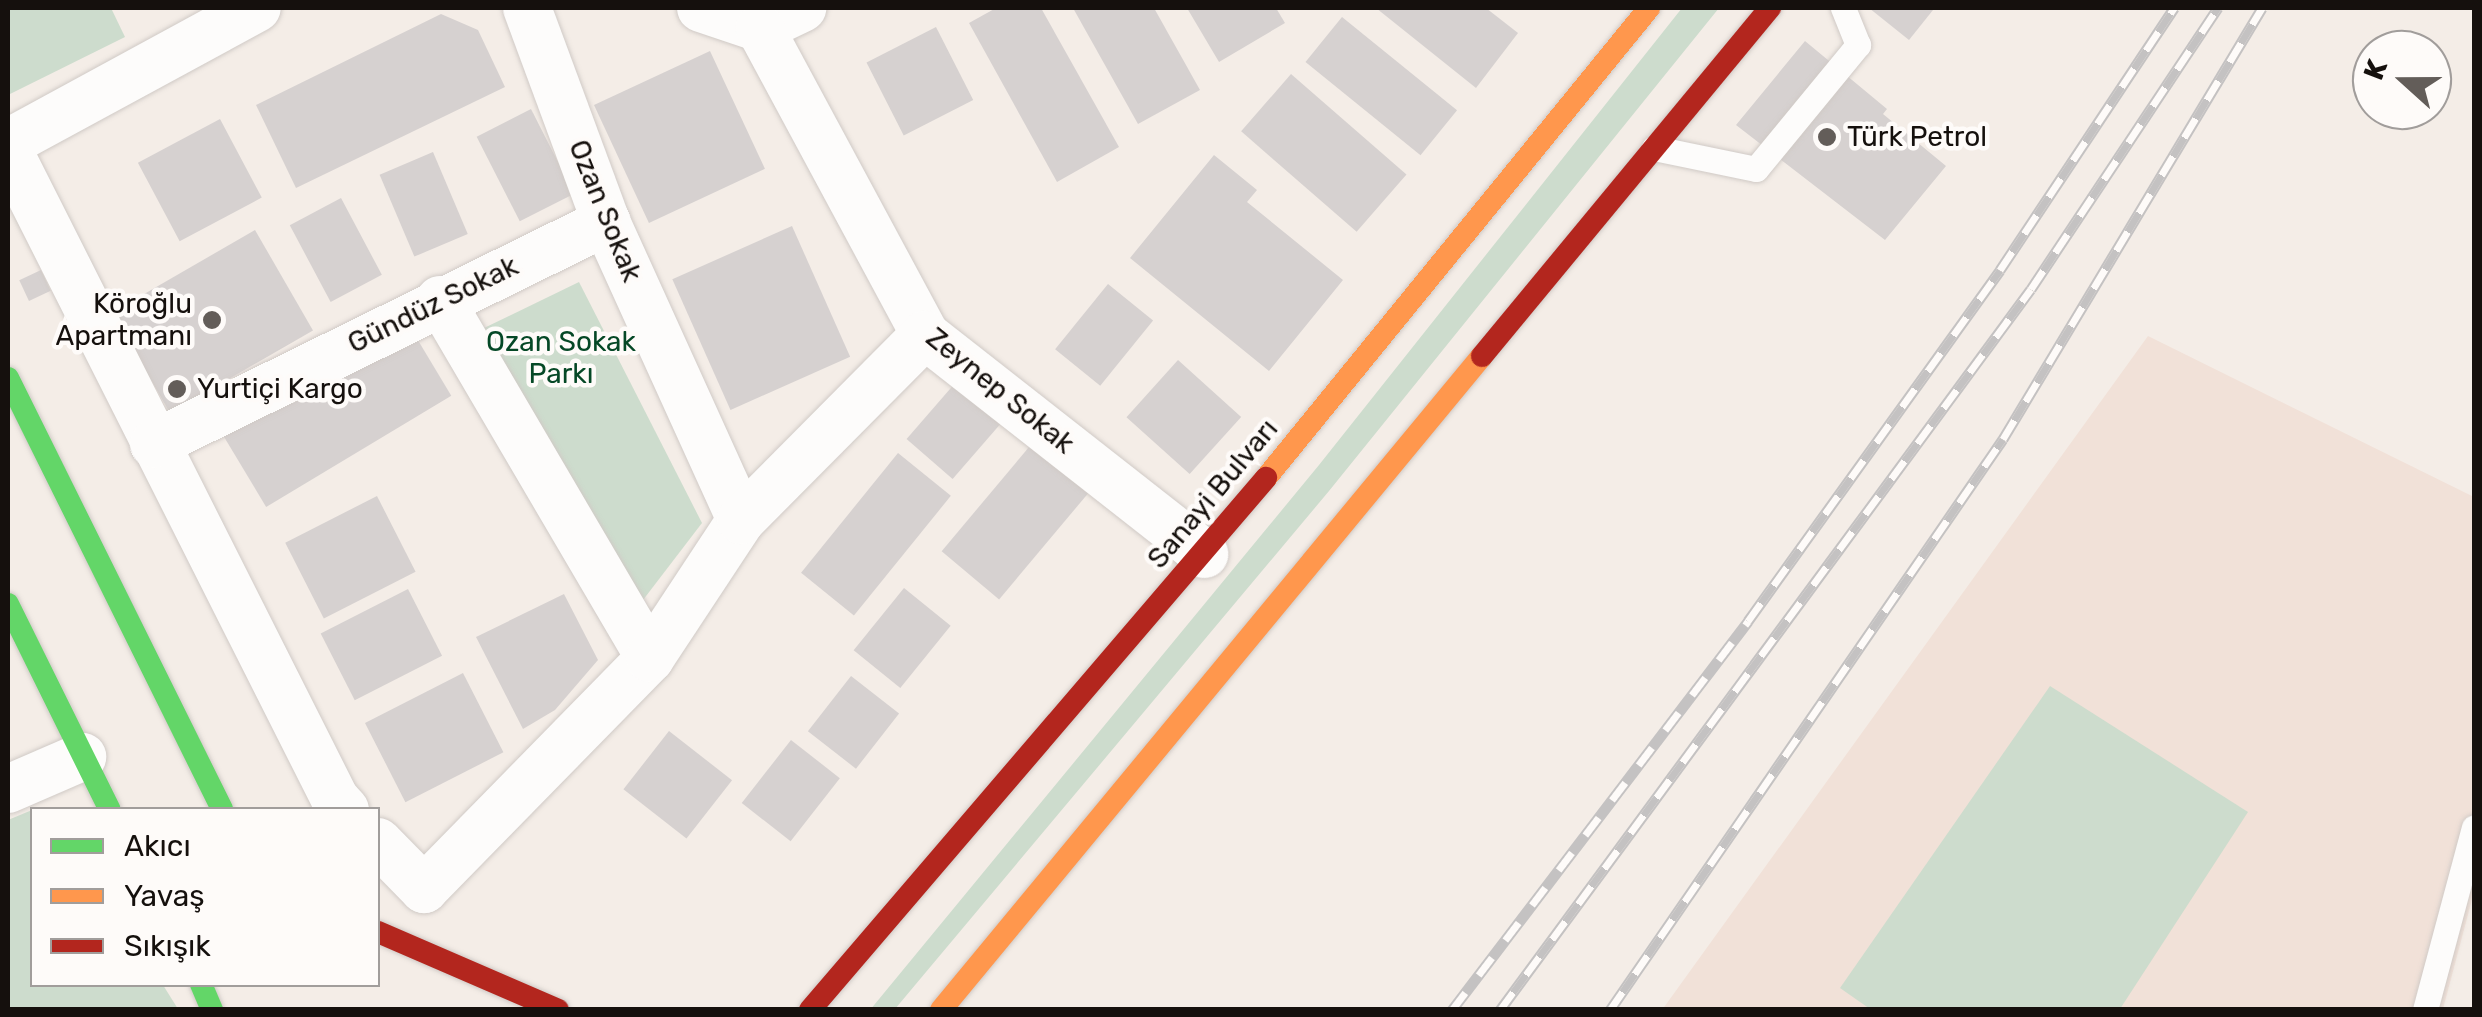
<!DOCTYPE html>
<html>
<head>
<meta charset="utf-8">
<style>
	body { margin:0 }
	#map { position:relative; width:2482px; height:1017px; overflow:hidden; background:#f4ede7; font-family:Rubik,sans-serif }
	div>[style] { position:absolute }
	.industrial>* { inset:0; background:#f1e1d8 }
	.green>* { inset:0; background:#cddccd }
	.building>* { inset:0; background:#d6d1d0; transform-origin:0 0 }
	.roads { filter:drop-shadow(0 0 2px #d0cac6) drop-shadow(0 0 2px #d0cac6) }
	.lane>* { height:25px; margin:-12.5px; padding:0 12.5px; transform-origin:12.5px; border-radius:12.5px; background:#fdfcfb }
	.street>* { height:48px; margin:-24px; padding:0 24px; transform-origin:24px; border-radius:24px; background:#fdfcfb }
	.fast>* { height:22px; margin:-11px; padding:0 11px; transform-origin:11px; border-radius:11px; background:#63d668 }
	.slow>* { height:22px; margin:-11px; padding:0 11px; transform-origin:11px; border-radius:11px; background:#ff974d }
	.jam>* { height:22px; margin:-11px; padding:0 11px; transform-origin:11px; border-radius:11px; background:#b3261e }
	.rail>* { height:11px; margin-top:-5.5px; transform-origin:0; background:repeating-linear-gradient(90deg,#fefbf9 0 22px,#c4c2c2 0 44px); box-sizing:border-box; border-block:2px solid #c4c2c2 }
	.dots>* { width:28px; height:28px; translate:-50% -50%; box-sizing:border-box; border:5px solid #fefbf9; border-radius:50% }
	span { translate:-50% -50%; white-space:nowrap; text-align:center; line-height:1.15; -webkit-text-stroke:9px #fefbf9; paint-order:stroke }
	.poi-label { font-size:28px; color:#15100d }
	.left { translate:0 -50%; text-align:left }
	.right { translate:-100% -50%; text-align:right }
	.street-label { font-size:28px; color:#15100d }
	.park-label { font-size:28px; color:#054826 }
	.frame { position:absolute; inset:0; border:10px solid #15100d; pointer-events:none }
	.legend { position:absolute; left:30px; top:807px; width:350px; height:180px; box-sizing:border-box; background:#fefbf9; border:2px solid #a19d9b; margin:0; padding:12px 18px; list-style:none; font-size:30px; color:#15100d }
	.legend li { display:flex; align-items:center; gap:20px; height:50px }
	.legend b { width:50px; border:2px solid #a19d9b }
	.north { position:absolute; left:2352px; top:30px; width:100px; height:100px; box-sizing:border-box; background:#fefbf9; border:2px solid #a19d9b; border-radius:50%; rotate:291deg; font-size:28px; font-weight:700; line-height:40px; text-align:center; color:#15100d }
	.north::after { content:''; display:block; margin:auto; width:35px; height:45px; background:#635d59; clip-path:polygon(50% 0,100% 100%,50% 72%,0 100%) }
</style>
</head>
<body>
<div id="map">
	<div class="industrial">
		<i style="clip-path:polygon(2148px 336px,2474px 497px,2474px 892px,2443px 1009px,1662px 1010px)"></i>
	</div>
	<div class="green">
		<i style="clip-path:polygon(8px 8px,111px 8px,125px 37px,8px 95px)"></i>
		<i style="clip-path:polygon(1682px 8px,1719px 8px,1329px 491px,895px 1009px,870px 1010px,1319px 465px)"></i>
		<i style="clip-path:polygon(579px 282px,702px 523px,643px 600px,484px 328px)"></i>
		<i style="clip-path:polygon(2050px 686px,2248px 812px,2120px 1009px,1870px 1009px,1840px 988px)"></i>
		<i style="clip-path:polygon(32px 810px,32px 984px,163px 985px,178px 1009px,8px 1009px,8px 820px)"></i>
	</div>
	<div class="building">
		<i style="clip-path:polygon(996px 8px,1041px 8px,1119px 147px,1057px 182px,969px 23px)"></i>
		<i style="clip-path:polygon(1073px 8px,1154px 8px,1200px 90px,1138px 124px)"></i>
		<i style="clip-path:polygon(1187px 8px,1276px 8px,1285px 23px,1219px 62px)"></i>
		<i style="clip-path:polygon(1376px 8px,1486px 8px,1518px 33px,1476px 88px)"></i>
		<i style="clip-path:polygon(1869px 8px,1930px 8px,1933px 10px,1909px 40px)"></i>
		<i style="clip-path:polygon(441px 14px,478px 30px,505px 87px,296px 188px,256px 105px)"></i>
		<i style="left:1342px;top:17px;width:148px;height:58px;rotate:39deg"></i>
		<i style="left:936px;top:27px;width:82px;height:78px;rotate:63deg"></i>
		<i style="clip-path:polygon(1805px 41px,1887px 109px,1883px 114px,1946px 166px,1885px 240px,1736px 125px)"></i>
		<i style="left:710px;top:51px;width:130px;height:128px;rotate:65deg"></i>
		<i style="left:1291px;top:74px;width:153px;height:76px;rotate:41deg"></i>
		<i style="left:531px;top:109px;width:95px;height:61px;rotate:63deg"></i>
		<i style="left:220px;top:119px;width:89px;height:93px;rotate:62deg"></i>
		<i style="left:433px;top:152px;width:89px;height:58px;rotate:67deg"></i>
		<i style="clip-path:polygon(1214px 155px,1257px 190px,1247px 202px,1343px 280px,1269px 371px,1130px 258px)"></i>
		<i style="left:341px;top:198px;width:87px;height:58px;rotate:62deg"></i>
		<i style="left:792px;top:226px;width:143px;height:131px;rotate:66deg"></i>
		<i style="left:255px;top:230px;width:116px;height:165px;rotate:60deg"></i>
		<i style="left:41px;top:270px;width:23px;height:24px;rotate:65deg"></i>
		<i style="left:1108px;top:284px;width:58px;height:84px;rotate:39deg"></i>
		<i style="left:407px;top:322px;width:86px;height:216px;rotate:59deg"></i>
		<i style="left:1178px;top:360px;width:85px;height:77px;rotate:42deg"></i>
		<i style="left:963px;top:374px;width:61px;height:86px;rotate:41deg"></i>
		<i style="left:1040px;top:434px;width:75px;height:153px;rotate:40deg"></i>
		<i style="left:898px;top:453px;width:68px;height:154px;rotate:39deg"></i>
		<i style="left:377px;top:496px;width:85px;height:103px;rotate:63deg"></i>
		<i style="left:904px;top:588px;width:60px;height:80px;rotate:39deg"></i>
		<i style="left:408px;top:589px;width:75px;height:98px;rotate:63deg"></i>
		<i style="clip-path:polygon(564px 594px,598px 660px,555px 710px,523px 729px,476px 637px)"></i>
		<i style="left:463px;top:673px;width:89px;height:110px;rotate:63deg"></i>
		<i style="left:851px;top:676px;width:61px;height:70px;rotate:38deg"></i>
		<i style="left:669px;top:731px;width:80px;height:74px;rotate:38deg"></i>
		<i style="left:791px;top:740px;width:62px;height:80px;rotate:38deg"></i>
	</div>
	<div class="roads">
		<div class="lane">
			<i style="left:1654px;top:148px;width:104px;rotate:11.6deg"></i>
			<i style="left:1756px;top:169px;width:161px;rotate:-50.6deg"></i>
			<i style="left:1858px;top:45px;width:40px;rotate:-112deg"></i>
			<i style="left:2425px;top:1010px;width:189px;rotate:-75deg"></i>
		</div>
		<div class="street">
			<i style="left:527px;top:8px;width:228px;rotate:69.7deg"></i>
			<i style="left:606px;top:222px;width:327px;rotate:65.6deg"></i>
			<i style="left:701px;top:8px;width:62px;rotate:18.7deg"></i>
			<i style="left:760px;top:28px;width:47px;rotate:-25.5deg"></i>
			<i style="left:760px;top:28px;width:349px;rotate:61.7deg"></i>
			<i style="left:925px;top:335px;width:355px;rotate:38.1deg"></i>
			<i style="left:8px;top:143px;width:283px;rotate:-28.5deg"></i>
			<i style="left:8px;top:150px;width:727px;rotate:63.26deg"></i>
			<i style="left:335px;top:799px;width:15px;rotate:48deg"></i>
			<i style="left:440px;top:300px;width:415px;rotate:59.6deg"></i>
			<i style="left:154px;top:444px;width:504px;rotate:-26.16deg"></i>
			<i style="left:8px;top:789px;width:81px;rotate:-23.4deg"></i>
			<i style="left:378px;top:842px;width:66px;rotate:45.6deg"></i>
			<i style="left:424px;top:889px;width:323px;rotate:-45.6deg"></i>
			<i style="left:650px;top:658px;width:165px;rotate:-56.6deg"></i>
			<i style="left:741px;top:520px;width:261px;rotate:-45.2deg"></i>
		</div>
		<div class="fast">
			<i style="left:8px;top:378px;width:482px;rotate:63.6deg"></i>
			<i style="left:8px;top:604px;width:230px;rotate:63.7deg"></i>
			<i style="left:201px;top:984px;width:28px;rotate:67deg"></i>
		</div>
		<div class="slow">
			<i style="left:1266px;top:478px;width:606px;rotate:-50.82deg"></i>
			<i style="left:941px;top:1010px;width:849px;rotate:-50.4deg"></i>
		</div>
		<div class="jam">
			<i style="left:1482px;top:356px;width:452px;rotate:-50.4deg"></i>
			<i style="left:378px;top:932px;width:196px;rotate:23.4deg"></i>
			<i style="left:810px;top:1010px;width:701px;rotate:-49.4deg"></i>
		</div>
	</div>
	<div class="rail">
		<i style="left:1452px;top:1010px;width:489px;rotate:-52.7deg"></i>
		<i style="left:1748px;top:621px;width:432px;rotate:-54.3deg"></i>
		<i style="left:2000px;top:270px;width:315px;rotate:-56.4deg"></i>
		<i style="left:1500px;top:1010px;width:895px;rotate:-53.63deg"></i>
		<i style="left:2031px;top:289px;width:338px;rotate:-56.4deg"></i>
		<i style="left:1610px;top:1010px;width:693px;rotate:-55.46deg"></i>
		<i style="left:2003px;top:439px;width:503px;rotate:-59deg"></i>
	</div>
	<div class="dots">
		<i style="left:1827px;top:137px;background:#635d59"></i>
		<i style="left:212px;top:320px;background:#635d59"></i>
		<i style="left:177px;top:389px;background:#635d59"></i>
	</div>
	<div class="poi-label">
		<span class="left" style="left:1847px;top:137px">Türk Petrol</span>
		<span class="right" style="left:192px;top:320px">Köroğlu<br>Apartmanı</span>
		<span class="left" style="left:197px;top:389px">Yurtiçi Kargo</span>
	</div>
	<div class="street-label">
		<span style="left:605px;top:211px;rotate:68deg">Ozan Sokak</span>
		<span style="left:433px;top:305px;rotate:-26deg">Gündüz Sokak</span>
		<span style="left:1000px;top:391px;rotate:39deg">Zeynep Sokak</span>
		<span style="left:1213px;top:494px;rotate:-50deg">Sanayi Bulvarı</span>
	</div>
	<div class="park-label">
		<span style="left:561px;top:358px">Ozan Sokak<br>Parkı</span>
	</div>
	<div class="frame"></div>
	<ul class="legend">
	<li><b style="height:12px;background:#63d668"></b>Akıcı</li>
	<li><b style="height:12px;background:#ff974d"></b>Yavaş</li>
	<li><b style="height:12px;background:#b3261e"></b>Sıkışık</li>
	</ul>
	<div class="north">K</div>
</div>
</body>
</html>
